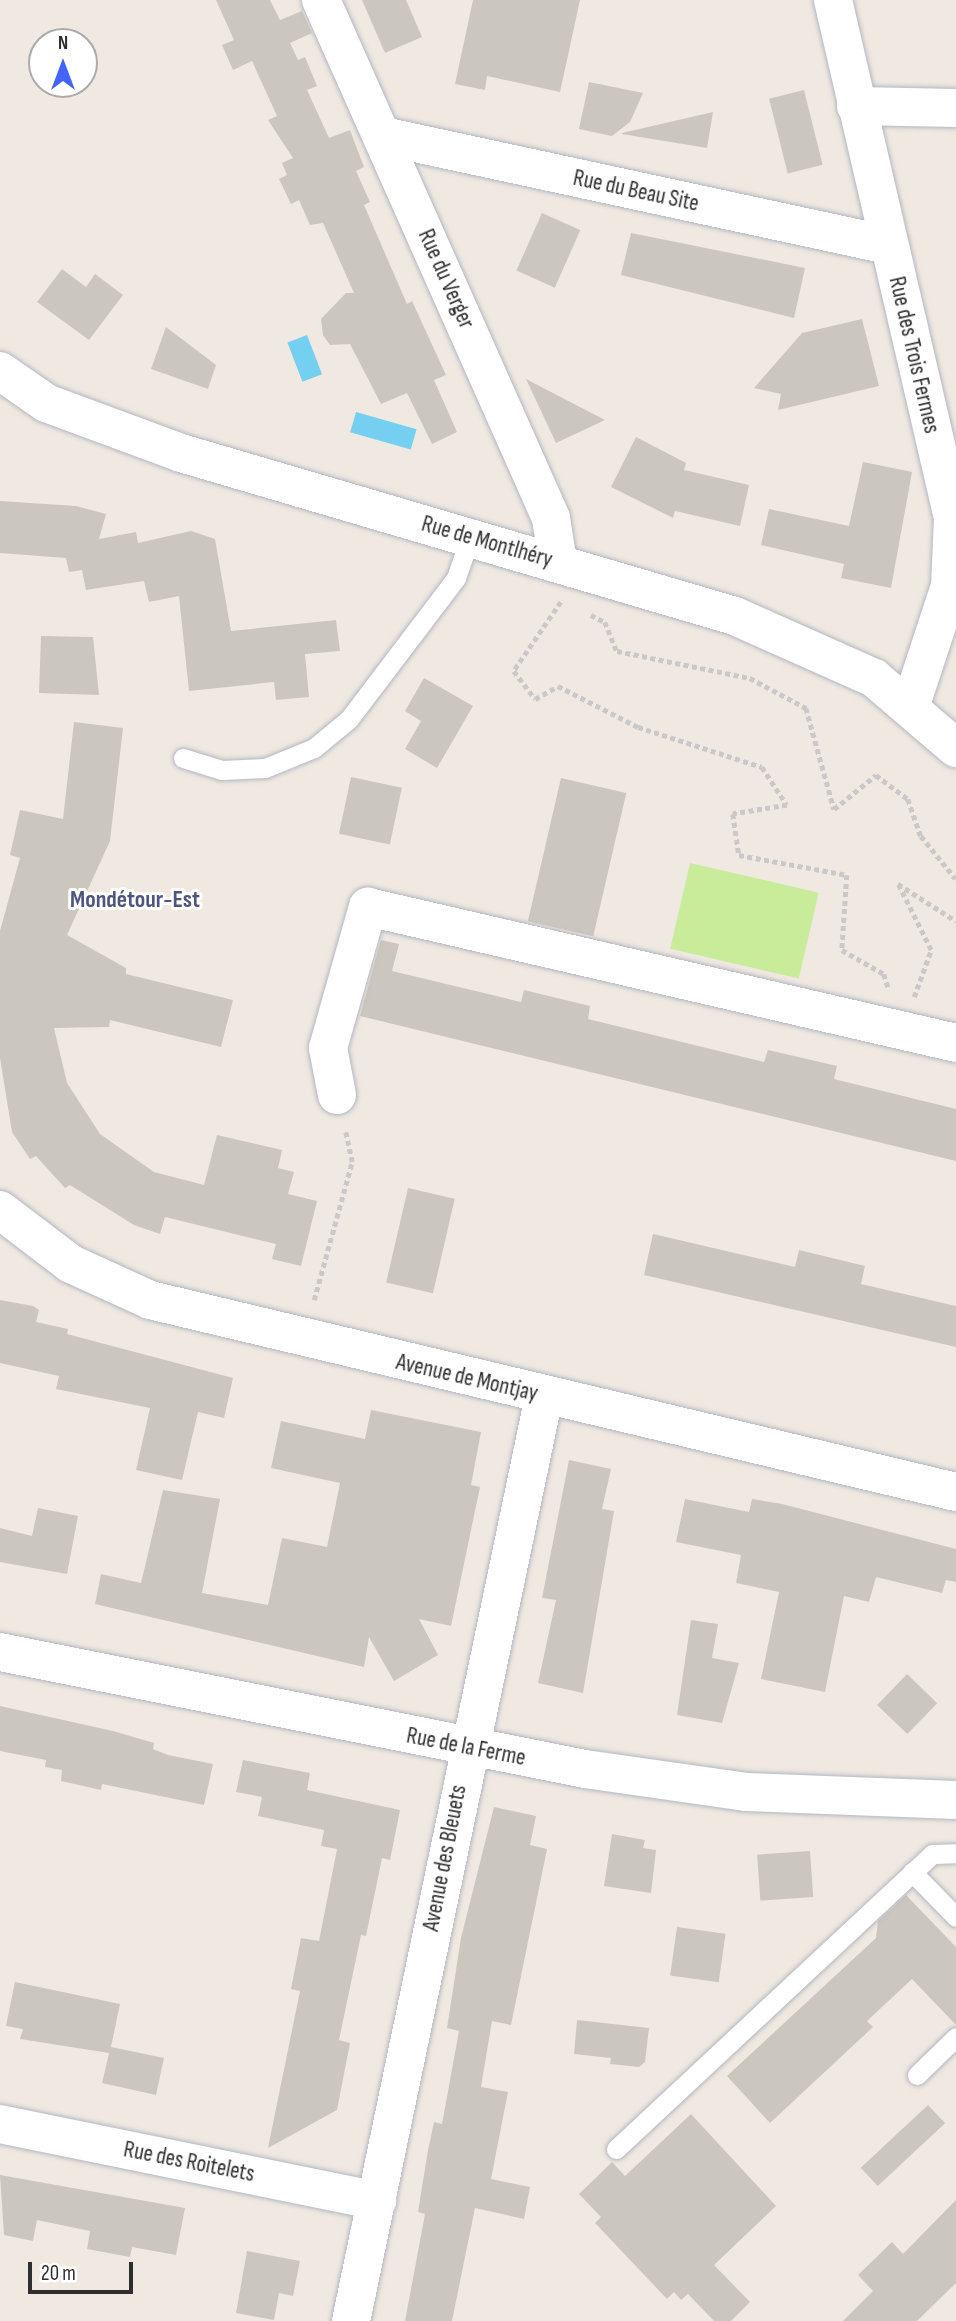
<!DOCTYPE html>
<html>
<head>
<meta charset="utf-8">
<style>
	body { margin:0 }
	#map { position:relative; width:956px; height:2321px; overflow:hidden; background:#efe9e1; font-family:"Sofia Sans Condensed",sans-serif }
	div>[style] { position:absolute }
	.pitch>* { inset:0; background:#c9ec9a; transform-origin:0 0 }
	.water>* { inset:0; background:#75cff0; transform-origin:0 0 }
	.building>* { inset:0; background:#cbc7bf; transform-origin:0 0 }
	.path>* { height:4.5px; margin-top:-2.25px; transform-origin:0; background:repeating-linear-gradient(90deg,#c9c9c9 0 5px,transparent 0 8.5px) }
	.roads { filter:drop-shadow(0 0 2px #b4b7c1) drop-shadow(0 0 2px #b4b7c1) }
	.lane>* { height:19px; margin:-9.5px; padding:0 9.5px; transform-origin:9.5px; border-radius:9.5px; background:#fff }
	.street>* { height:38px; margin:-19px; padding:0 19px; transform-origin:19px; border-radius:19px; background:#fff }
	.secondary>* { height:38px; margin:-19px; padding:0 19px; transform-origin:19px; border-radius:19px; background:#fff }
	span { translate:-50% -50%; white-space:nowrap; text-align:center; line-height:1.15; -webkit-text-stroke:6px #fff; paint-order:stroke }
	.street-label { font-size:23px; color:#2e2e2e }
	.neighbourhood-label { font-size:24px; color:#4d5680; font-weight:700 }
	.north { position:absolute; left:28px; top:28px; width:70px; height:70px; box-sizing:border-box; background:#fff; border:2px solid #ababab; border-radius:50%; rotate:0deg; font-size:19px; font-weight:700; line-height:28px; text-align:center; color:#2e2e2e }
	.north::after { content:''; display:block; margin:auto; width:24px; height:32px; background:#4264fb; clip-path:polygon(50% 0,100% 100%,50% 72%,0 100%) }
	.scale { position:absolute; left:28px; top:2262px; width:105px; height:32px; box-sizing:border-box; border:4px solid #2e2e2e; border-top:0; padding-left:9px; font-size:21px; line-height:24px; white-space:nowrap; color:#2e2e2e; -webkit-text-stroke:5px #fff; paint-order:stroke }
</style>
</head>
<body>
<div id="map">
	<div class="pitch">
		<i style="left:690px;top:863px;width:132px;height:88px;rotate:13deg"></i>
	</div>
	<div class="water">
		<i style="left:307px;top:335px;width:42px;height:21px;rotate:69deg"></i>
		<i style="left:356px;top:412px;width:63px;height:21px;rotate:16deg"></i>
	</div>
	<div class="building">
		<i style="clip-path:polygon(216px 0,270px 0,280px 20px,302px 11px,312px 33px,290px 43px,298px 60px,305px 57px,317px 86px,307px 90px,329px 138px,350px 130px,364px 167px,356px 171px,370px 202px,364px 205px,407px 304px,412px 301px,446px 375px,434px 380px,457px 432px,432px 444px,407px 393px,381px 404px,350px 344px,330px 345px,323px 335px,321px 319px,346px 293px,354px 293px,323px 223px,310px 225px,299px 200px,291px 204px,279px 179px,287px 175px,282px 163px,293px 158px,268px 120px,277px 116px,252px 61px,233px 70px,222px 45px,234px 40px)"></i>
		<i style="clip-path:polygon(362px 0,406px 0,422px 37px,385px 53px)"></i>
		<i style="clip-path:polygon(473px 0,580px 0,560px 92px,487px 76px,485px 90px,455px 84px)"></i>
		<i style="clip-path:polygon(589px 82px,643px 93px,630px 122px,612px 136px,579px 129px)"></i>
		<i style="left:804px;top:90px;width:77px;height:36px;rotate:76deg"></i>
		<i style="clip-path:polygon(713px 112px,707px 148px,622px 134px,622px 133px)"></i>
		<i style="left:542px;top:213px;width:42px;height:63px;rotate:24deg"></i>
		<i style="clip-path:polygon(631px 233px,805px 268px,794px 318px,621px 275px)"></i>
		<i style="clip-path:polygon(62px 269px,86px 287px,95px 274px,123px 295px,89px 340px,37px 302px)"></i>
		<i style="clip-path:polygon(862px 319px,879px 386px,778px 410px,781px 394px,754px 388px,802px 333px)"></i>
		<i style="clip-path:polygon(166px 327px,216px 365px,208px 389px,151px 369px)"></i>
		<i style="clip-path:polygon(526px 379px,605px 420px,556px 443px)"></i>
		<i style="clip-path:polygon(636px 437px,686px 463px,684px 470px,749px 485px,740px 526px,675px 511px,673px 518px,611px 487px)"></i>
		<i style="clip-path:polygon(863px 462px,912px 472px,891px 588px,841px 578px,844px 564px,761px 545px,769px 509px,849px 526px)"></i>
		<i style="clip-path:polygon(0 501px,76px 506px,106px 514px,99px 539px,136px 532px,138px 543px,191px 531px,215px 539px,231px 631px,336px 620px,340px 651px,305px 654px,309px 697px,276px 700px,274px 682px,189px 691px,179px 596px,149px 602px,144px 581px,86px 590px,82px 570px,69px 572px,66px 558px,0 553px)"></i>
		<i style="clip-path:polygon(41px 636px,93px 637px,99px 695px,39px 693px)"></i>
		<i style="clip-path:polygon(424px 678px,473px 706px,437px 768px,405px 749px,421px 721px,405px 711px)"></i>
		<i style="clip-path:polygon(74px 722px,123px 728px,110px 841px,67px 935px,126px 968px,126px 974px,233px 1000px,221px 1047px,110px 1020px,109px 1027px,54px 1028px,67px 1083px,100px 1134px,154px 1172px,204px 1185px,217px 1135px,282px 1150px,278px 1168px,294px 1172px,288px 1194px,317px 1201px,301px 1266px,272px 1259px,276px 1244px,165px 1217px,160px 1234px,134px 1225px,70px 1185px,65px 1188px,36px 1156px,30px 1159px,12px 1132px,0 1058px,0 931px,20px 858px,10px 855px,20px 810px,63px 819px)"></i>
		<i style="left:351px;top:777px;width:52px;height:58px;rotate:12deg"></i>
		<i style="left:561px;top:778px;width:67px;height:147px;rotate:13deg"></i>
		<i style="clip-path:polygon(381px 940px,399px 944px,392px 971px,521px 1002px,524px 990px,590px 1006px,588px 1019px,764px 1062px,768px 1050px,837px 1066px,834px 1079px,956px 1109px,956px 1161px,360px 1016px)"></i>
		<i style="left:408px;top:1188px;width:48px;height:97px;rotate:13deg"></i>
		<i style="clip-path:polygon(653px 1234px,795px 1267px,799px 1250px,865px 1266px,861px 1284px,956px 1306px,956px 1347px,644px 1275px)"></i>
		<i style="clip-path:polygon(0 1300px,33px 1306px,39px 1310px,36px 1322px,68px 1329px,67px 1334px,233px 1378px,224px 1418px,198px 1412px,182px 1480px,136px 1470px,150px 1408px,56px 1389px,59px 1376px,0 1363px)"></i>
		<i style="clip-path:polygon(371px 1410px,481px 1432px,471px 1485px,480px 1487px,451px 1626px,419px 1619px,438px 1655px,394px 1681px,369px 1637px,364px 1667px,95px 1604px,101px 1574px,141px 1583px,163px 1490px,220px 1499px,202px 1593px,268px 1605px,282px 1538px,327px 1547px,340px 1483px,271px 1468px,281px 1421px,365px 1439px)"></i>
		<i style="clip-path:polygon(569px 1460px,611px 1469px,602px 1509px,614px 1511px,583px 1693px,538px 1683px,556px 1600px,542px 1598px)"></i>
		<i style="clip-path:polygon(685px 1499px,749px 1512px,752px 1499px,782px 1504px,956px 1549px,956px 1582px,946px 1580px,942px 1593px,876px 1577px,869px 1602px,844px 1596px,825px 1692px,761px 1679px,779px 1592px,736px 1583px,741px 1555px,676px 1542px)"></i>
		<i style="clip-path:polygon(38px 1508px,78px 1516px,67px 1574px,0 1562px,0 1528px,32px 1536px)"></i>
		<i style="clip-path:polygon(691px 1620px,718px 1624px,712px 1658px,739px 1663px,722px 1723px,677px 1715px)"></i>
		<i style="left:907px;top:1674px;width:42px;height:43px;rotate:44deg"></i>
		<i style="clip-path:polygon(0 1706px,113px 1731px,154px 1743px,153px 1749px,168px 1755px,213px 1764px,204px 1805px,102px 1784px,101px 1790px,61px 1781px,62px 1770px,45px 1767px,46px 1760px,0 1751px)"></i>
		<i style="clip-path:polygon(243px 1760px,310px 1773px,307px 1790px,400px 1810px,390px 1860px,382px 1858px,366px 1936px,361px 1935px,339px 2040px,350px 2043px,337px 2110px,268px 2148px,300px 1991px,291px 1989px,301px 1938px,319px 1941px,337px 1849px,321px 1846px,324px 1830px,258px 1816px,262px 1797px,236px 1792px)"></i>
		<i style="clip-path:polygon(494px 1807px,536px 1816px,530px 1845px,547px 1849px,511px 2025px,492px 2021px,481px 2087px,508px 2092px,491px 2179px,530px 2187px,524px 2219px,475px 2208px,452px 2321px,405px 2321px,425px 2214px,418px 2212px,428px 2150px,434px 2122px,442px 2124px,459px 2031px,447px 2028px,461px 1938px)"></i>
		<i style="clip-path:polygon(612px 1834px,645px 1840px,643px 1848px,656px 1850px,651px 1893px,604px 1886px)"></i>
		<i style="left:810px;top:1851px;width:46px;height:53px;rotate:86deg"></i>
		<i style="clip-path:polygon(906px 1895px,956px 1947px,956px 2025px,912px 1979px,867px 2021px,873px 2027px,770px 2123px,727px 2076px,876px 1938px,878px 1921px)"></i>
		<i style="left:677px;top:1927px;width:49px;height:49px;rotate:8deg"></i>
		<i style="clip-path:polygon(15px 1982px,120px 2004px,111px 2047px,164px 2058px,156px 2095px,102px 2083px,109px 2053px,20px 2039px,23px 2029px,6px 2026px)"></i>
		<i style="clip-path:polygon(577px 2020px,649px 2028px,645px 2062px,639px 2067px,610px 2064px,611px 2058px,574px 2054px)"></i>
		<i style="left:928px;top:2105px;width:25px;height:92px;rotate:47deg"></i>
		<i style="clip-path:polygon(691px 2114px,776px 2206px,714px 2265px,750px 2302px,731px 2321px,714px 2321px,688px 2294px,681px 2300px,674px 2292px,667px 2299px,595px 2223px,601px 2217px,579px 2194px,612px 2162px,625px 2176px)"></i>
		<i style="clip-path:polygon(0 2175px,185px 2208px,176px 2255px,132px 2247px,130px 2257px,87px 2249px,90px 2231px,37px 2220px,33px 2241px,4px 2235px)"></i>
		<i style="clip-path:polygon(956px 2200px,956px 2283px,917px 2321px,843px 2321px,873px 2291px,858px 2275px,892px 2242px,903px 2254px)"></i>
		<i style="clip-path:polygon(247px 2251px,300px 2261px,293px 2296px,279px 2293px,274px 2320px,236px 2313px)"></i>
	</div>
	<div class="path">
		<i style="left:561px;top:602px;width:83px;rotate:124.3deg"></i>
		<i style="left:514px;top:671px;width:35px;rotate:53deg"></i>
		<i style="left:535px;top:699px;width:26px;rotate:-29deg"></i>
		<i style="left:558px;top:686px;width:90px;rotate:27.1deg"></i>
		<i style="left:638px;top:727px;width:130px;rotate:17.9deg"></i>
		<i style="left:762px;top:767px;width:45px;rotate:56.7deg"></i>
		<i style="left:787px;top:805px;width:55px;rotate:170.5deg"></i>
		<i style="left:733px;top:814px;width:41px;rotate:81.7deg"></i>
		<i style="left:739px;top:855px;width:110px;rotate:10.5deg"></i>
		<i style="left:847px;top:875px;width:75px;rotate:93.8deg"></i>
		<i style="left:842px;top:950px;width:48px;rotate:29.7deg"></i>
		<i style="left:884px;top:974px;width:17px;rotate:73deg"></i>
		<i style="left:591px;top:615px;width:16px;rotate:27deg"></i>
		<i style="left:605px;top:622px;width:31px;rotate:68deg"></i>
		<i style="left:617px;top:651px;width:136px;rotate:11.5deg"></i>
		<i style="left:750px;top:678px;width:64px;rotate:28.2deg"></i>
		<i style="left:806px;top:708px;width:105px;rotate:74.5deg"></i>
		<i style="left:834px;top:809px;width:54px;rotate:-39deg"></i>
		<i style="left:876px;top:775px;width:40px;rotate:37deg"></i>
		<i style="left:908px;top:799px;width:39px;rotate:71deg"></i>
		<i style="left:921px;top:836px;width:55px;rotate:50.9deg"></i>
		<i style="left:914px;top:997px;width:50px;rotate:-70.1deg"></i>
		<i style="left:931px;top:950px;width:74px;rotate:-116.6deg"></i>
		<i style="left:898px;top:884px;width:69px;rotate:32.5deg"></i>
		<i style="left:314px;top:1300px;width:143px;rotate:-74.6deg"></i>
		<i style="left:352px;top:1162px;width:33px;rotate:-102deg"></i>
	</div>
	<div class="roads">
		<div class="lane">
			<i style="left:183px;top:758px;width:41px;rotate:17.1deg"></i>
			<i style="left:222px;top:770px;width:43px;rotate:-2.7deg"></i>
			<i style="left:265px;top:768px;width:53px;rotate:-22.2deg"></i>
			<i style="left:314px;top:748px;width:45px;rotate:-39.6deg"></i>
			<i style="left:349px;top:719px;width:177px;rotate:-52.8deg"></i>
			<i style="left:456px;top:578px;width:43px;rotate:-71.1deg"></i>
			<i style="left:912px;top:1872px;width:63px;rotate:45.6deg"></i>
			<i style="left:917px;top:2075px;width:54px;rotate:-44.3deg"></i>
			<i style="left:616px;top:2149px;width:432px;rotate:-43deg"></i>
			<i style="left:932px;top:1854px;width:24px;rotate:-2deg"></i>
		</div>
		<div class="street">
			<i style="left:321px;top:0;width:567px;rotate:66.06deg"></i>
			<i style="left:551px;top:518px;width:46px;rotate:81.2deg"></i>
			<i style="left:833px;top:0;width:532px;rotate:76.96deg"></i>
			<i style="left:953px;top:518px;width:68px;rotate:92.5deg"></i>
			<i style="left:950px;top:586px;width:128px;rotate:108.2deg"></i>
			<i style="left:856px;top:106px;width:100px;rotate:1.1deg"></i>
			<i style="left:383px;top:136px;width:517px;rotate:12.18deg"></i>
			<i style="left:337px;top:1095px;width:48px;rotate:-100.8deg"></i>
			<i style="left:328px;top:1048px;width:147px;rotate:-74.2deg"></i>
			<i style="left:368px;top:907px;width:604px;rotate:13.02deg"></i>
			<i style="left:0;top:1210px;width:89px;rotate:37.3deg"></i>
			<i style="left:71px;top:1264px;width:87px;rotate:24.5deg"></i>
			<i style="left:150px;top:1300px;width:829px;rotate:13.4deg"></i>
			<i style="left:0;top:2124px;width:385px;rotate:11.5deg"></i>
			<i style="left:351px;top:2321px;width:945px;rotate:-78.21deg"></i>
		</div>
		<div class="secondary">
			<i style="left:0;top:371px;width:56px;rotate:34.8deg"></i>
			<i style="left:46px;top:403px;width:144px;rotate:20.3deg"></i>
			<i style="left:181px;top:453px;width:577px;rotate:16.4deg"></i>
			<i style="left:735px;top:616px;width:152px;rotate:24deg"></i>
			<i style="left:874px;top:678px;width:108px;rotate:40.5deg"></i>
			<i style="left:0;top:1652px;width:597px;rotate:11.31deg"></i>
			<i style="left:585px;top:1769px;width:164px;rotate:8.1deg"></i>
			<i style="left:747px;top:1792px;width:209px;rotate:2.2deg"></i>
		</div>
	</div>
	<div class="street-label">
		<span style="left:636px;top:191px;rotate:12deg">Rue du Beau Site</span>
		<span style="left:446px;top:279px;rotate:66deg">Rue du Verger</span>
		<span style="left:914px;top:355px;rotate:77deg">Rue des Trois Fermes</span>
		<span style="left:487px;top:542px;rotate:16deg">Rue de Montlhéry</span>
		<span style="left:467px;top:1378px;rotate:13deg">Avenue de Montjay</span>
		<span style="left:466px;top:1747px;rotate:11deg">Rue de la Ferme</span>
		<span style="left:445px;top:1858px;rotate:-79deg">Avenue des Bleuets</span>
		<span style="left:189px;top:2162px;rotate:11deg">Rue des Roitelets</span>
	</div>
	<div class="neighbourhood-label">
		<span style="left:135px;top:900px">Mondétour-Est</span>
	</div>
	<div class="north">N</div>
	<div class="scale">20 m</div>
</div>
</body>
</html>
